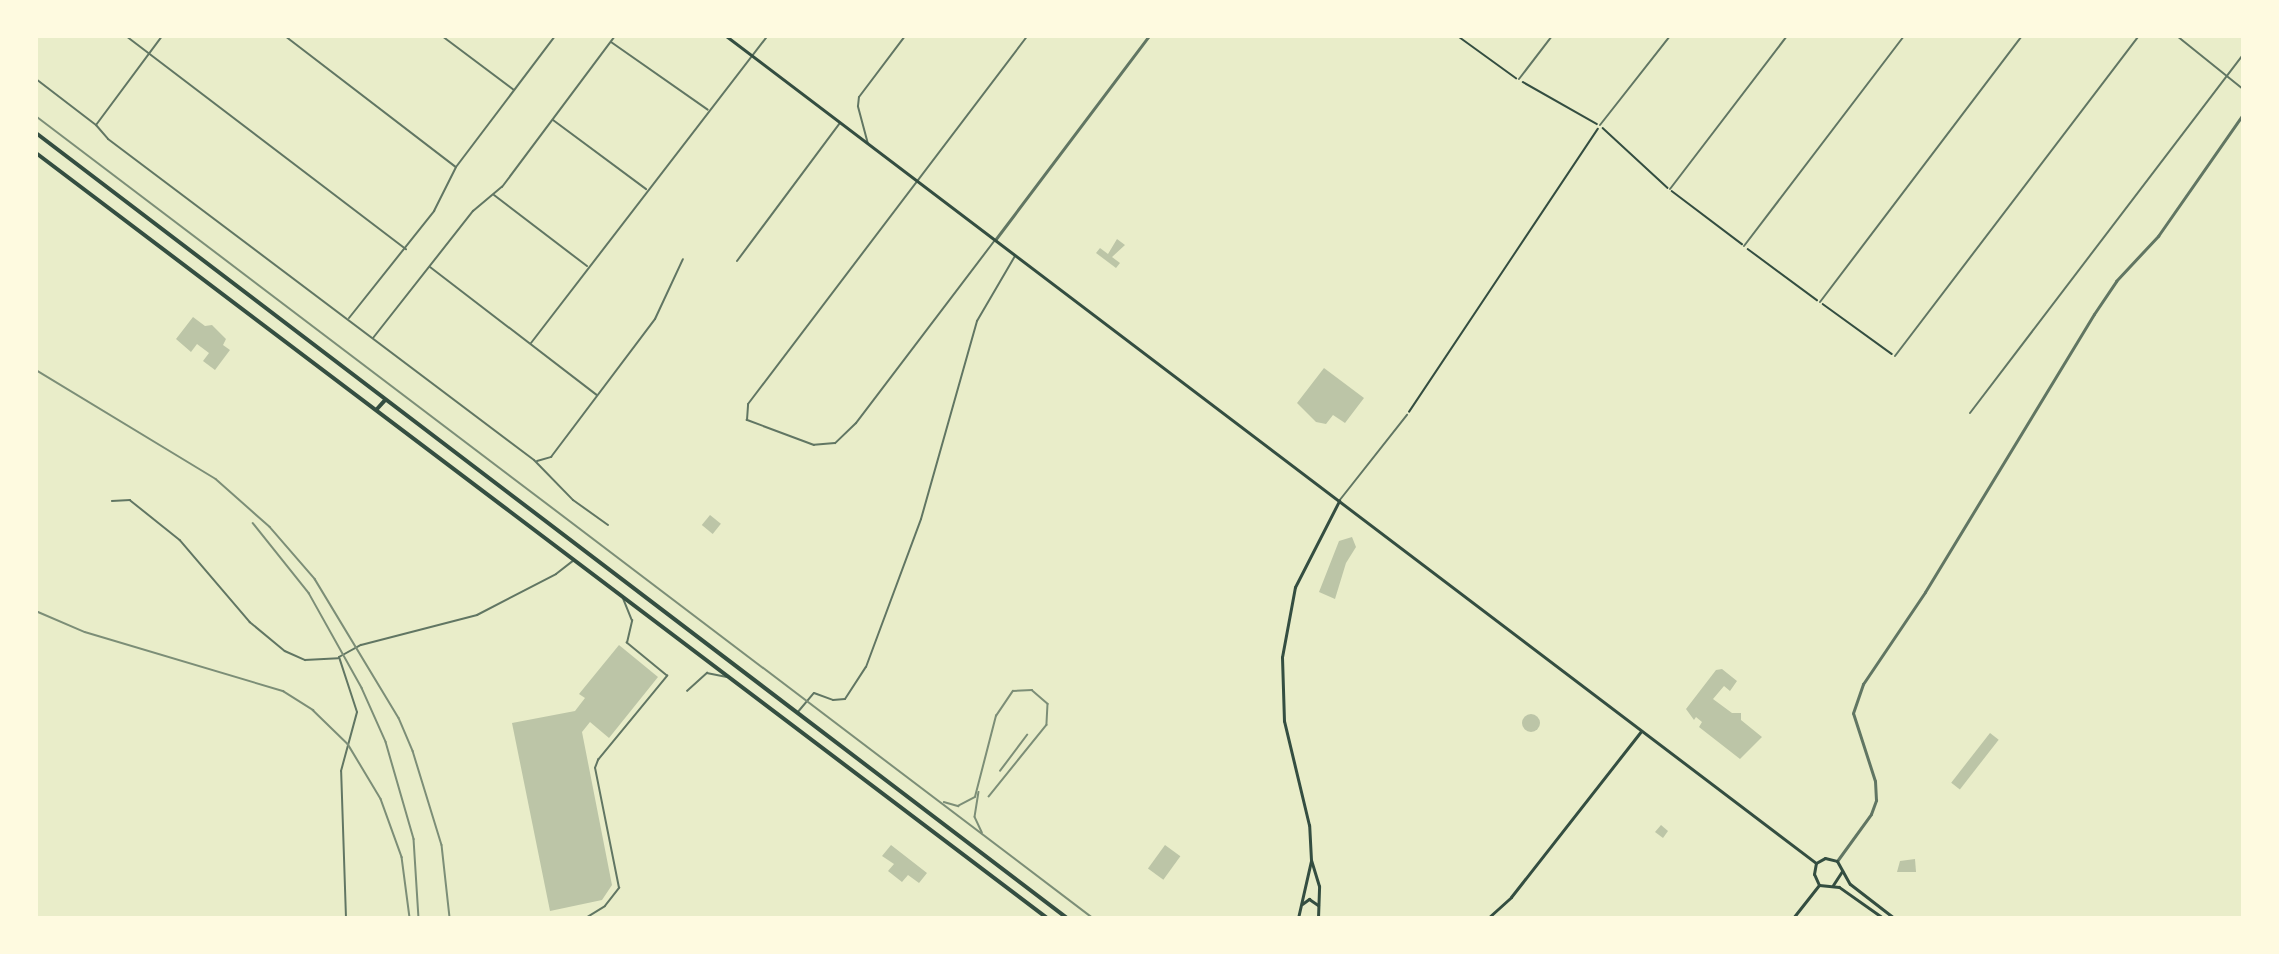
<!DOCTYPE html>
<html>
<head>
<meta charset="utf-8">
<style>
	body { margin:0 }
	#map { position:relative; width:2279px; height:954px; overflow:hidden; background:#e9edc9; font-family:"Source Sans 3",sans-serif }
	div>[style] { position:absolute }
	.building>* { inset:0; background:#bcc5a7; transform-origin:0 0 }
	.round { border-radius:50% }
	.path>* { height:1.5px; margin:-0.75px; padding:0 0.75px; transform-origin:0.75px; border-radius:0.75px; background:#344e41 }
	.service>* { height:1.5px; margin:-0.75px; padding:0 0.75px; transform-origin:0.75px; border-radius:0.75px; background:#617663 }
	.minor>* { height:2px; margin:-1px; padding:0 1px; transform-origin:1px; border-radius:1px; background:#617663 }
	.tertiary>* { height:3px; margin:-1.5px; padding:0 1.5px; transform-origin:1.5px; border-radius:1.5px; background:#617663 }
	.secondary>* { height:3px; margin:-1.5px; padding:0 1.5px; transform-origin:1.5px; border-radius:1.5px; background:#344e41 }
	.primary>* { height:4px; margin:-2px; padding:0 2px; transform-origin:2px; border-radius:2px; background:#344e41 }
	.tram>* { height:1.5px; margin:-0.75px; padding:0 0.75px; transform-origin:0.75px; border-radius:0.75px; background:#7c8e77 }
	.rail>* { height:1.5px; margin:-0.75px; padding:0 0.75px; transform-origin:0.75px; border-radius:0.75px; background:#7c8e77 }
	span { translate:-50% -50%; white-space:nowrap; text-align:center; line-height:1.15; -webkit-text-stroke:4.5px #fefae0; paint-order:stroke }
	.frame { position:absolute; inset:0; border:38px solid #fefae0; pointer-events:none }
</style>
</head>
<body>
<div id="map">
	<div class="building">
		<i style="clip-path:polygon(1117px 239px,1125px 245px,1112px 257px,1120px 263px,1116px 268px,1096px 253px,1100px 248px,1108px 254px)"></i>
		<i style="clip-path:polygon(193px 317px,205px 326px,212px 325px,226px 339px,223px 345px,230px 350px,215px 370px,203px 361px,209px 353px,197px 344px,191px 352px,176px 339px)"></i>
		<i style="clip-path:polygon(1324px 368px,1364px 398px,1345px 423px,1333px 415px,1326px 424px,1316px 422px,1297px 403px)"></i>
		<i style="left:710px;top:515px;width:14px;height:13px;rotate:39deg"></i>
		<i style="clip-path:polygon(1352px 537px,1356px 547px,1346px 563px,1335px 599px,1319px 592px,1339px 541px)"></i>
		<i style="clip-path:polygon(619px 645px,658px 677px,609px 738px,590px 722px,582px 732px,612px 885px,602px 900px,550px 911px,512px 723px,575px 711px,585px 698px,579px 694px)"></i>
		<i style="clip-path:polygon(1722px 669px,1737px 681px,1730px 691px,1724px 686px,1713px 699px,1732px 713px,1741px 713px,1741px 720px,1762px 737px,1740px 759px,1699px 727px,1702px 722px,1696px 717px,1694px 720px,1686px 709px,1716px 670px)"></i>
		<i class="round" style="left:1522px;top:714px;width:18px;height:18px"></i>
		<i style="left:1990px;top:733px;width:11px;height:63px;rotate:38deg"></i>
		<i style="clip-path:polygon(1661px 825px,1668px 831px,1663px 838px,1655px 832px)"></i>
		<i style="clip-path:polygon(891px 845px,927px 873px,919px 883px,908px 875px,902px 882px,888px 871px,894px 864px,882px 856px)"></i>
		<i style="left:1165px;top:845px;width:19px;height:29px;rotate:36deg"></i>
		<i style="clip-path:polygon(1915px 859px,1916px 872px,1897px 872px,1900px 861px)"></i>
	</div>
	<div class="path">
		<i style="left:1458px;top:36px;width:72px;rotate:35.9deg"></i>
		<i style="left:1523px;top:82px;width:85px;rotate:29.6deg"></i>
		<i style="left:1603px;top:128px;width:88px;rotate:42.7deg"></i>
		<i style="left:1672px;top:191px;width:88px;rotate:37.1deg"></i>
		<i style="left:1748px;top:249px;width:86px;rotate:36.5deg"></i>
		<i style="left:1823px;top:304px;width:85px;rotate:35.9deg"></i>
		<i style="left:1409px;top:412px;width:340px;rotate:-56.3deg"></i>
	</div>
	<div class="service">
		<i style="left:112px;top:501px;width:18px;rotate:-3deg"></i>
		<i style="left:130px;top:500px;width:64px;rotate:38.7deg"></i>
		<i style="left:180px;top:540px;width:108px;rotate:49.5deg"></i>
		<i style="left:250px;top:622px;width:45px;rotate:39.6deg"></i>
		<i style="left:285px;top:651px;width:22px;rotate:24deg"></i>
		<i style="left:305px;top:660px;width:33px;rotate:-3deg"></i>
		<i style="left:687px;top:691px;width:27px;rotate:-42deg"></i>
		<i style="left:707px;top:673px;width:20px;rotate:11deg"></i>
		<i style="left:586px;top:918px;width:22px;rotate:-32deg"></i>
		<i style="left:605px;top:906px;width:23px;rotate:-52deg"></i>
		<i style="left:619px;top:888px;width:122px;rotate:-101.3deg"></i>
		<i style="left:595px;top:768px;width:9px;rotate:-69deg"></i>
		<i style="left:598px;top:760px;width:109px;rotate:-50.6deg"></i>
		<i style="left:667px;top:676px;width:52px;rotate:-140.5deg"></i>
		<i style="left:627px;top:643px;width:23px;rotate:-77deg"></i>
		<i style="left:632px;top:621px;width:24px;rotate:-112deg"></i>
	</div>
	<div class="minor">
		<i style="left:126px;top:36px;width:352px;rotate:37.3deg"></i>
		<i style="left:285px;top:36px;width:215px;rotate:37.5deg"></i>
		<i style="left:442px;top:36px;width:90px;rotate:36.9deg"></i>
		<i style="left:2177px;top:36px;width:85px;rotate:38.8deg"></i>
		<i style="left:611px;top:42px;width:118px;rotate:35deg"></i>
		<i style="left:36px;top:79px;width:76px;rotate:37.5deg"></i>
		<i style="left:96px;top:125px;width:18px;rotate:49deg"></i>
		<i style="left:108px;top:139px;width:533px;rotate:37deg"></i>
		<i style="left:534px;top:460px;width:56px;rotate:45.7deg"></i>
		<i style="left:573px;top:500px;width:43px;rotate:35.5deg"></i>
		<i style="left:1519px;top:79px;width:54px;rotate:-52.5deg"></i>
		<i style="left:553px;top:120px;width:116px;rotate:36.6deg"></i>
		<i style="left:96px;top:125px;width:111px;rotate:-53.4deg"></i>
		<i style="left:1600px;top:125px;width:113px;rotate:-51.8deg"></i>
		<i style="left:868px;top:144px;width:39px;rotate:-105deg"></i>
		<i style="left:858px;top:106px;width:9px;rotate:-84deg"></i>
		<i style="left:859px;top:97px;width:76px;rotate:-53deg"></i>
		<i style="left:1670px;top:189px;width:193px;rotate:-52.6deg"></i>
		<i style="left:494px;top:195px;width:117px;rotate:37.4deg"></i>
		<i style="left:995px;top:240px;width:230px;rotate:127.2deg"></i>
		<i style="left:856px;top:423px;width:29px;rotate:136deg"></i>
		<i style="left:835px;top:443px;width:21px;rotate:175deg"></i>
		<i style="left:814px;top:445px;width:72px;rotate:-159.5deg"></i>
		<i style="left:747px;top:420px;width:16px;rotate:-86deg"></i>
		<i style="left:748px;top:404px;width:462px;rotate:-52.8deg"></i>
		<i style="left:1744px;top:246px;width:264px;rotate:-52.7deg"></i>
		<i style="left:737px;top:261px;width:172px;rotate:-53.3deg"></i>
		<i style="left:430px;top:267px;width:210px;rotate:37.5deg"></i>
		<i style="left:1820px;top:302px;width:334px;rotate:-52.8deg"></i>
		<i style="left:349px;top:318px;width:137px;rotate:-51.5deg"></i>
		<i style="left:434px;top:211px;width:49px;rotate:-63.4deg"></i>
		<i style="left:456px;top:167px;width:164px;rotate:-52.9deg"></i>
		<i style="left:373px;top:338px;width:162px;rotate:-51.8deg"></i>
		<i style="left:473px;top:211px;width:38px;rotate:-40deg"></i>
		<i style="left:502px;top:187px;width:189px;rotate:-53.2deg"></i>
		<i style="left:531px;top:343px;width:387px;rotate:-52.4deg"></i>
		<i style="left:1895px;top:356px;width:402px;rotate:-52.7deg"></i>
		<i style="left:1970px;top:413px;width:450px;rotate:-52.7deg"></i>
		<i style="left:537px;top:461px;width:15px;rotate:-16deg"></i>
		<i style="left:551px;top:457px;width:173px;rotate:-53deg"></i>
		<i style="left:655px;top:319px;width:66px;rotate:-65deg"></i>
		<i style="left:1339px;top:501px;width:110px;rotate:-51.7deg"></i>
		<i style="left:797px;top:713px;width:26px;rotate:-50deg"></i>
		<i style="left:814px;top:693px;width:20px;rotate:20deg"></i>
		<i style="left:833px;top:700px;width:12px;rotate:-5deg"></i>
		<i style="left:845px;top:699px;width:38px;rotate:-57deg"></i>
		<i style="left:866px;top:667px;width:158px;rotate:-69.6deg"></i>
		<i style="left:921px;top:519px;width:206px;rotate:-74.2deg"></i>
		<i style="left:977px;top:321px;width:75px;rotate:-59.7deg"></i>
		<i style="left:346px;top:918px;width:147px;rotate:-91.9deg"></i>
		<i style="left:341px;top:771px;width:61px;rotate:-74.8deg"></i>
		<i style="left:357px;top:712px;width:58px;rotate:-108.1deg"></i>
		<i style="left:339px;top:657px;width:25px;rotate:-29deg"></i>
		<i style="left:361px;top:645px;width:120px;rotate:-14.5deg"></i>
		<i style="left:477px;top:615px;width:89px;rotate:-27.4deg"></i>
		<i style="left:556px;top:574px;width:23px;rotate:-38deg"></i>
	</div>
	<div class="tertiary">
		<i style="left:995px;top:240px;width:256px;rotate:-53deg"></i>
		<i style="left:1837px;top:861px;width:58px;rotate:-54.1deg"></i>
		<i style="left:1871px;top:814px;width:15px;rotate:-70deg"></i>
		<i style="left:1876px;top:800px;width:19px;rotate:-93deg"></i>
		<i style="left:1875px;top:781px;width:71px;rotate:-107.9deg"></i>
		<i style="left:1853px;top:713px;width:31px;rotate:-71deg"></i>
		<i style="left:1863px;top:684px;width:111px;rotate:-56deg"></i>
		<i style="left:1925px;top:592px;width:325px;rotate:-58.7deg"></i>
		<i style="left:2094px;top:314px;width:40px;rotate:-56deg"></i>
		<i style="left:2116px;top:281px;width:62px;rotate:-47deg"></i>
		<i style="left:2158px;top:236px;width:149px;rotate:-55.1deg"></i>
	</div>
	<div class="secondary">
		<i style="left:726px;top:36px;width:1368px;rotate:37.19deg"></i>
		<i style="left:1833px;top:885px;width:17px;rotate:-57deg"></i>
		<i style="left:1302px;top:904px;width:9px;rotate:-36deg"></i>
		<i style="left:1309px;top:899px;width:11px;rotate:34deg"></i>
		<i style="left:1298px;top:918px;width:58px;rotate:-77.2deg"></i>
		<i style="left:1318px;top:918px;width:32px;rotate:-88deg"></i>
		<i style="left:1319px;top:886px;width:27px;rotate:-107deg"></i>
		<i style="left:1311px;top:860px;width:35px;rotate:-93deg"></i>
		<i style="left:1309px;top:825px;width:107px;rotate:-103.5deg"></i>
		<i style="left:1284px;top:721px;width:64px;rotate:-91.8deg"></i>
		<i style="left:1282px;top:657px;width:71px;rotate:-79.5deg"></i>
		<i style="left:1295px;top:587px;width:97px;rotate:-62.9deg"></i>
		<i style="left:1488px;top:918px;width:31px;rotate:-42deg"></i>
		<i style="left:1511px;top:897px;width:211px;rotate:-51.9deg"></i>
		<i style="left:1793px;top:918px;width:42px;rotate:-51.8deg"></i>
		<i style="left:1883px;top:918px;width:54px;rotate:-144.8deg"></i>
		<i style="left:1839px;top:887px;width:20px;rotate:-174deg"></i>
		<i style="left:1819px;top:885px;width:12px;rotate:-114deg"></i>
		<i style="left:1814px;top:874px;width:11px;rotate:-80deg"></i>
		<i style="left:1816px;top:863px;width:10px;rotate:-29deg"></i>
		<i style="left:1825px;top:858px;width:12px;rotate:14deg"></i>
		<i style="left:1837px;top:861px;width:26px;rotate:61deg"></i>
		<i style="left:1850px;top:884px;width:56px;rotate:37.7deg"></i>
	</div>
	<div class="primary">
		<i style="left:36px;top:133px;width:1296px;rotate:37.29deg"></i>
		<i style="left:36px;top:153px;width:1268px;rotate:37.11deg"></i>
		<i style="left:377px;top:409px;width:12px;rotate:-48deg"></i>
	</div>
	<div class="tram">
		<i style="left:36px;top:116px;width:1327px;rotate:37.19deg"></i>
		<i style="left:1000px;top:771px;width:45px;rotate:-53.1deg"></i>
		<i style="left:979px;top:792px;width:25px;rotate:99deg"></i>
		<i style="left:975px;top:817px;width:17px;rotate:65deg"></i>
		<i style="left:944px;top:802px;width:15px;rotate:16deg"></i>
		<i style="left:958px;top:806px;width:19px;rotate:-28deg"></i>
		<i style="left:975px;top:797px;width:84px;rotate:-75.5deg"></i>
		<i style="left:996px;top:716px;width:30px;rotate:-56deg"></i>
		<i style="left:1013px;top:691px;width:19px;rotate:-3deg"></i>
		<i style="left:1032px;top:690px;width:21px;rotate:41deg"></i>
		<i style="left:1048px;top:704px;width:21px;rotate:93deg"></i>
		<i style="left:1047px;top:725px;width:92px;rotate:128.9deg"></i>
	</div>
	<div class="rail">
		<i style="left:36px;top:370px;width:210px;rotate:31.2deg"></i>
		<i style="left:216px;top:479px;width:72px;rotate:41.6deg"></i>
		<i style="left:270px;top:527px;width:69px;rotate:49.1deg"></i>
		<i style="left:315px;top:579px;width:162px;rotate:58.9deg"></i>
		<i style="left:399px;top:718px;width:36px;rotate:67deg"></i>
		<i style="left:413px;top:751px;width:98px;rotate:72.9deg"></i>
		<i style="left:442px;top:845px;width:73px;rotate:83.7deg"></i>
		<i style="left:253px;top:523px;width:90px;rotate:51.3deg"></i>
		<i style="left:309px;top:593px;width:109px;rotate:60.8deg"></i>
		<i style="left:362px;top:688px;width:59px;rotate:66deg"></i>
		<i style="left:386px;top:742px;width:101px;rotate:73.9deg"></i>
		<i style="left:414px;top:839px;width:79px;rotate:86.4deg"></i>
		<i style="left:36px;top:611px;width:53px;rotate:23.2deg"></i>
		<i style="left:85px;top:632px;width:207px;rotate:16.6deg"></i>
		<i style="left:283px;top:691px;width:36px;rotate:32deg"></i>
		<i style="left:313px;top:710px;width:49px;rotate:44.2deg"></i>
		<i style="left:348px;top:744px;width:64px;rotate:59deg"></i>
		<i style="left:381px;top:799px;width:62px;rotate:70.1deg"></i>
		<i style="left:402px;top:857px;width:62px;rotate:82.5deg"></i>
	</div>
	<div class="frame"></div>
</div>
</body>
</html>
